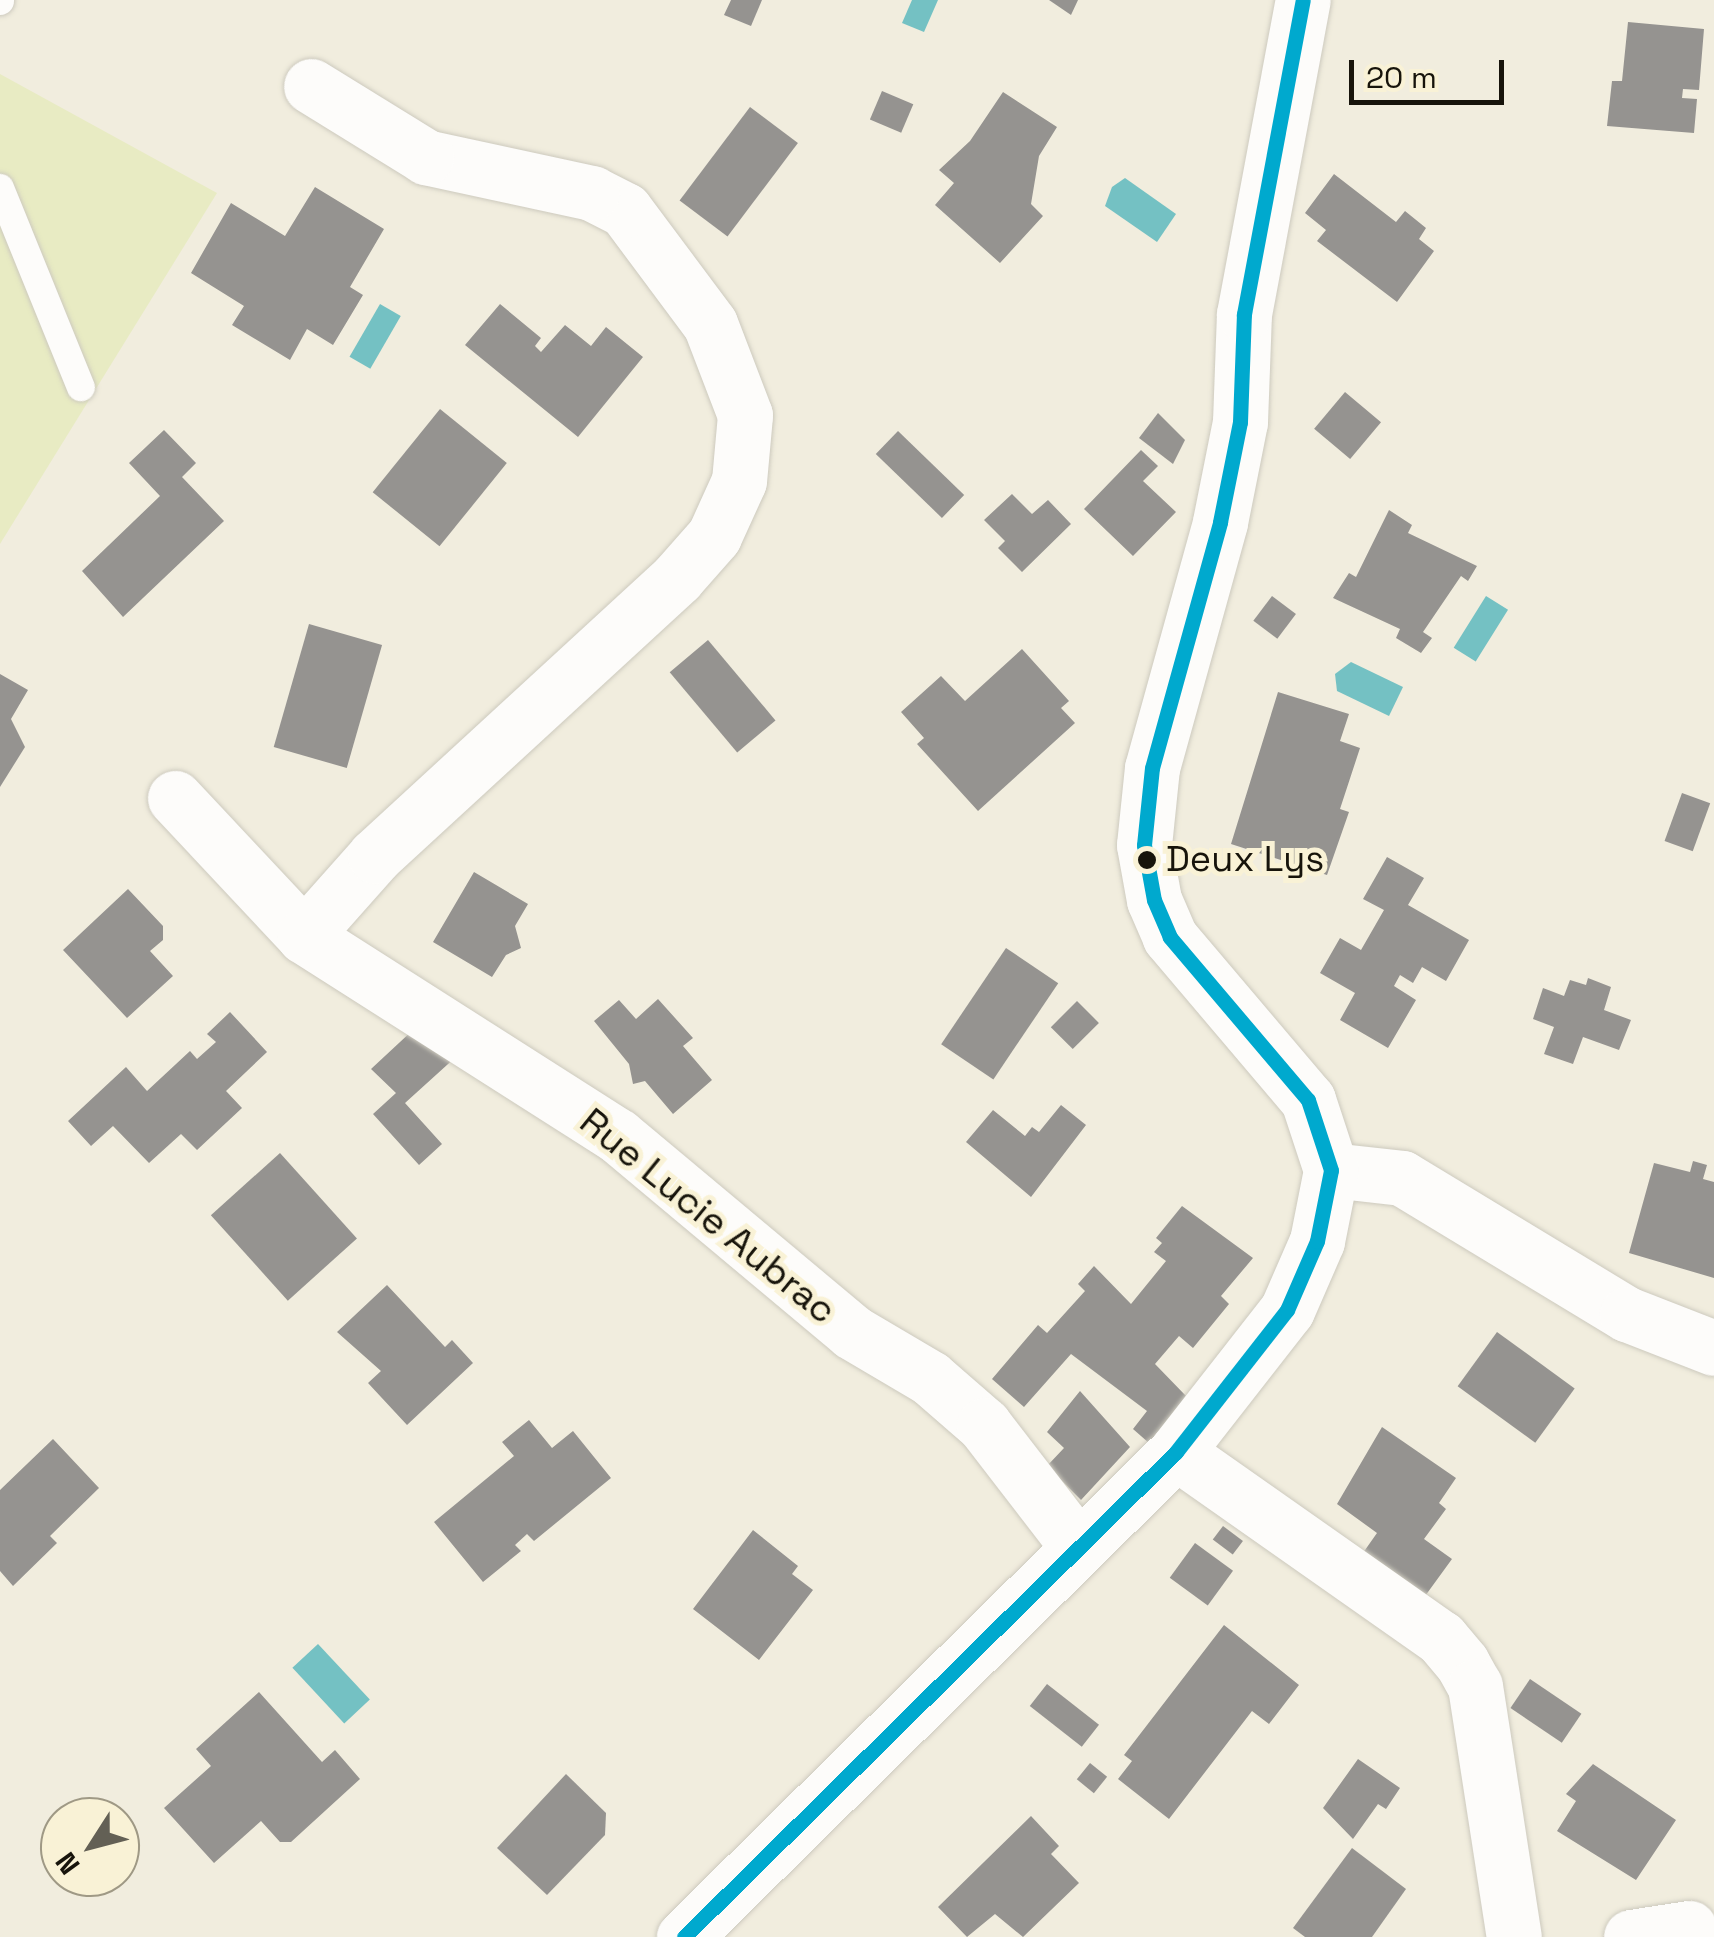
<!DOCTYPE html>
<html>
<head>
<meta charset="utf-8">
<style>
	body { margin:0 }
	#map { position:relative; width:1714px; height:1937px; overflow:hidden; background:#f1edde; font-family:"Space Grotesk",sans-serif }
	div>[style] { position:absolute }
	.green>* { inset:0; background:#e8ebc3 }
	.water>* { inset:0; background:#74c1c3; transform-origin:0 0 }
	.building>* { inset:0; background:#959390; transform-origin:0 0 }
	.roads { filter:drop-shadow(0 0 2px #cdcabe) drop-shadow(0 0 2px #cdcabe) }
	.lane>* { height:28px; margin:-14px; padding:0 14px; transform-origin:14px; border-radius:14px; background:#fdfcfa }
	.street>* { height:55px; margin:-27.5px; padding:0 27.5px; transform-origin:27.5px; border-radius:27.5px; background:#fdfcfa }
	.bus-1>* { height:15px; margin:-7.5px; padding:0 7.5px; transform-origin:7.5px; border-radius:7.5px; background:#00a9ce }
	.dots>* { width:28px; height:28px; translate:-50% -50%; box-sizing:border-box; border:5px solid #f9f2d6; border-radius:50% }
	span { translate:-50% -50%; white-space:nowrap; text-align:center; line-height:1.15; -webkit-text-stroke:10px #f9f2d6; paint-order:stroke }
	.bus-label { font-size:36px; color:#17140b }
	.left { translate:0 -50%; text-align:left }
	.street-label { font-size:38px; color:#17140b }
	.north { position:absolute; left:40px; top:1797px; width:100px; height:100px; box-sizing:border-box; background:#f9f2d6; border:2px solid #9f9985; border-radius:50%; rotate:234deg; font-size:28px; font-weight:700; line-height:40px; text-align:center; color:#17140b }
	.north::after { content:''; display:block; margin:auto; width:35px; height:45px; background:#636055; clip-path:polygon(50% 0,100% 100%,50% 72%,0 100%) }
	.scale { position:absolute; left:1349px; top:60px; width:155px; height:45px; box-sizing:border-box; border:5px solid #17140b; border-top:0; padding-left:12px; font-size:30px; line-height:35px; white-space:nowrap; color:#17140b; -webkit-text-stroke:8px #f9f2d6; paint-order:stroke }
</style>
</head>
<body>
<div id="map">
	<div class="green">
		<i style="clip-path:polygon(0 74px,217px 193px,0 544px)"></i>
	</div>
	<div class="water">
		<i style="clip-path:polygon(912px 0,938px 0,924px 32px,902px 23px)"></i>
		<i style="clip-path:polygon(1125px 178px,1176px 214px,1157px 242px,1105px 206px,1112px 187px)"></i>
		<i style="left:380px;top:304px;width:24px;height:61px;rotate:30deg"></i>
		<i style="left:1486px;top:596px;width:26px;height:61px;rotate:32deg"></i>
		<i style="clip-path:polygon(1351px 662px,1403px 687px,1389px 716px,1337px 691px,1335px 674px)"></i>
		<i style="left:318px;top:1644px;width:76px;height:35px;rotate:47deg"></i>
	</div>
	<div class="building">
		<i style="clip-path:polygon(731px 0,762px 0,751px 26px,724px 15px)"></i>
		<i style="clip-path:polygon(1049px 0,1078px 0,1071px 15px)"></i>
		<i style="clip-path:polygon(1628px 22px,1704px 29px,1699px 90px,1683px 89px,1682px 98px,1697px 99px,1694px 133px,1607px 126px,1612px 81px,1622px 81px)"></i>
		<i style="left:882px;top:91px;width:34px;height:31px;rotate:23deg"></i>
		<i style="clip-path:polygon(1003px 92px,1057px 127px,1039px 156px,1031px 204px,1043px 216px,1000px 263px,935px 205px,954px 183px,939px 170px,970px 141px)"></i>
		<i style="left:750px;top:107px;width:60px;height:117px;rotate:37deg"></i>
		<i style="clip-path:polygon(1334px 174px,1396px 222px,1405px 211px,1426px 228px,1419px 239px,1434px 251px,1397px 302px,1317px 241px,1326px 230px,1305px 213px)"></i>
		<i style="clip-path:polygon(315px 187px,384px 229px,350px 287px,363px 295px,333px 345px,307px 329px,290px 360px,232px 325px,244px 306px,191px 273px,231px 203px,285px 236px)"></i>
		<i style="clip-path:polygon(500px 304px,541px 338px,535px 346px,541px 352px,565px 325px,591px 346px,606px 327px,643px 357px,578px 437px,465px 345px)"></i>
		<i style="left:1345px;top:392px;width:47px;height:48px;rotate:40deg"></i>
		<i style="left:440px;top:409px;width:86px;height:107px;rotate:39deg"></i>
		<i style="clip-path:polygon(1158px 413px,1185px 440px,1173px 464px,1139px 438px)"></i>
		<i style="clip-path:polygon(164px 430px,196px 463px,182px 477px,224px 521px,123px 617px,82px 571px,160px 496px,129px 463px)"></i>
		<i style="left:898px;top:431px;width:92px;height:32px;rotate:44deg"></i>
		<i style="clip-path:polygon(1141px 450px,1158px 466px,1143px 481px,1176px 512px,1133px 556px,1084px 509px)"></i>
		<i style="clip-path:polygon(1012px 494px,1032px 514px,1048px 500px,1071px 524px,1022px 572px,998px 548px,1005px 541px,984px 520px)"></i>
		<i style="clip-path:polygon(1389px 510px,1412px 525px,1408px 533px,1477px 566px,1468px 581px,1461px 576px,1423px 632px,1432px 638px,1421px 653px,1396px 638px,1400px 629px,1333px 598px,1349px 573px,1356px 577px)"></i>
		<i style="left:1272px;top:596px;width:30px;height:31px;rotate:37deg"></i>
		<i style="left:309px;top:624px;width:76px;height:128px;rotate:16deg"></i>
		<i style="left:708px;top:640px;width:105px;height:50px;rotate:50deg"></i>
		<i style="clip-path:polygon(1022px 649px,1069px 701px,1061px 708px,1075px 723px,978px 811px,917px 744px,924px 738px,901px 712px,941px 676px,965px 701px)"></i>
		<i style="clip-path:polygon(0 674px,28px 690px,11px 719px,25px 747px,0 787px)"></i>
		<i style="clip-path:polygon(1278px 692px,1349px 714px,1340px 741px,1360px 748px,1340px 809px,1349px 812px,1327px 875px,1231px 844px)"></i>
		<i style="left:1682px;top:793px;width:30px;height:51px;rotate:20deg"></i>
		<i style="clip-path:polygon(1387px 857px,1424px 878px,1408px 905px,1469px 940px,1446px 981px,1422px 967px,1413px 983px,1400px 975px,1394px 986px,1416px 1000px,1388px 1048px,1340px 1020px,1355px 993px,1320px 973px,1340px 938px,1361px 950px,1384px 910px,1363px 899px)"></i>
		<i style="clip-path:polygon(474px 872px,528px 904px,515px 926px,521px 948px,506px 955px,492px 977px,433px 942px)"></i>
		<i style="clip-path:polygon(128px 889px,163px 926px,163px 940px,150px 951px,173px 976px,127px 1018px,63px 950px)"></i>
		<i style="left:1006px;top:948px;width:63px;height:116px;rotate:34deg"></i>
		<i style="clip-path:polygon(1588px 978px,1611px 987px,1604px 1010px,1631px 1020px,1619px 1050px,1583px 1037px,1573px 1064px,1544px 1054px,1554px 1027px,1533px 1019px,1543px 988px,1564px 996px,1570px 980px,1586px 985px)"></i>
		<i style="clip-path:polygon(658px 999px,693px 1038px,683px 1046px,712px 1080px,673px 1114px,645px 1081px,633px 1084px,629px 1064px,594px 1021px,619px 1000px,636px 1019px)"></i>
		<i style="left:1077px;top:1001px;width:31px;height:37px;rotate:45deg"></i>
		<i style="clip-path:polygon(230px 1012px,267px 1052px,226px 1091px,242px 1108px,197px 1150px,181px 1134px,149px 1163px,113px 1126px,91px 1146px,68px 1121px,126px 1067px,147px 1091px,190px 1051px,197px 1059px,216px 1042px,207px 1034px)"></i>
		<i style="clip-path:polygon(414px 1029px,458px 1055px,405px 1103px,442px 1144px,419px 1165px,373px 1114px,396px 1093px,371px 1069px)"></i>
		<i style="clip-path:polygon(1061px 1105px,1086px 1125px,1031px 1197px,966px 1142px,993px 1110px,1025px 1136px,1032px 1127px,1039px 1132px)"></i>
		<i style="left:280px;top:1153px;width:115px;height:93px;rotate:48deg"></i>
		<i style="clip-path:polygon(1693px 1161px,1707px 1165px,1703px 1179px,1714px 1182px,1714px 1278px,1629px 1253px,1654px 1163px,1690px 1172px)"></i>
		<i style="clip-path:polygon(1182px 1206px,1253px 1258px,1221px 1296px,1229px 1304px,1193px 1348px,1179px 1336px,1155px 1364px,1187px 1397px,1149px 1443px,1133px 1429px,1147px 1411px,1071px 1354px,1024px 1407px,992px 1379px,1038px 1325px,1047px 1333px,1085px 1291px,1078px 1284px,1094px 1266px,1131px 1304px,1166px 1261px,1154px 1252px,1162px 1243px,1156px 1238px)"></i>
		<i style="clip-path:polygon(387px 1285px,445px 1347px,452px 1340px,473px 1363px,407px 1425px,368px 1383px,381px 1371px,337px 1332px)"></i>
		<i style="left:1497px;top:1332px;width:96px;height:67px;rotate:36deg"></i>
		<i style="clip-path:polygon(1080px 1391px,1130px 1447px,1081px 1500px,1047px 1466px,1064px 1448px,1047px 1432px)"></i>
		<i style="clip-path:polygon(529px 1420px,552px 1448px,573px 1431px,611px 1478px,534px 1541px,527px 1534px,515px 1545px,521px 1551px,483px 1582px,434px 1522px,514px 1456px,502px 1442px)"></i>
		<i style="clip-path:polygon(1382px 1427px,1456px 1478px,1439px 1503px,1446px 1509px,1424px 1539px,1452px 1559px,1420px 1603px,1358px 1560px,1377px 1533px,1337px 1504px)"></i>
		<i style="clip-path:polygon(53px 1439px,99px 1488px,50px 1536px,57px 1543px,13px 1586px,0 1571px,0 1490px)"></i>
		<i style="left:1223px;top:1526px;width:25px;height:17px;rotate:37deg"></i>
		<i style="clip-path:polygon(753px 1530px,798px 1566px,792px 1574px,813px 1590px,759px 1660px,693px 1609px)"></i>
		<i style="left:1195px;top:1543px;width:47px;height:43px;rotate:36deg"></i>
		<i style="clip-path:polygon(1224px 1625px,1299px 1685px,1269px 1724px,1252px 1711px,1169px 1819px,1118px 1779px,1132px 1761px,1124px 1755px)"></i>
		<i style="left:1530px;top:1679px;width:62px;height:35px;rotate:34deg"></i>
		<i style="left:1047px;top:1684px;width:66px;height:28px;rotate:38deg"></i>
		<i style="clip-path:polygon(259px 1692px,322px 1762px,335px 1750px,360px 1779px,291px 1842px,280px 1842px,261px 1821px,214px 1863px,164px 1808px,211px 1766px,196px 1749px)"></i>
		<i style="clip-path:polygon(1358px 1759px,1400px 1788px,1386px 1809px,1378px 1804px,1353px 1839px,1323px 1808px)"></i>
		<i style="left:1090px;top:1763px;width:22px;height:21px;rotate:39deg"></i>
		<i style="clip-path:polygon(1593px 1764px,1676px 1820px,1636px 1880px,1557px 1831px,1576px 1801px,1566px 1794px)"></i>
		<i style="clip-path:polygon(566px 1774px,606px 1813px,605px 1835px,547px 1895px,497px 1848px)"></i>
		<i style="clip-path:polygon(1031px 1816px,1059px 1846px,1051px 1854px,1079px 1883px,1023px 1937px,995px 1914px,967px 1937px,938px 1907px)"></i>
		<i style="clip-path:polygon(1352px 1848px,1406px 1889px,1372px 1937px,1305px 1937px,1293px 1928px)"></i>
	</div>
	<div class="roads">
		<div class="lane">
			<i style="left:0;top:1px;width:1px;rotate:-90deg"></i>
			<i style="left:0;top:188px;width:215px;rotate:67.9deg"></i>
		</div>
		<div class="street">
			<i style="left:175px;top:798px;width:189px;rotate:46.9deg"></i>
			<i style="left:304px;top:936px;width:372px;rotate:32.5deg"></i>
			<i style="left:618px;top:1136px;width:305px;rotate:39.9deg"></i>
			<i style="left:852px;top:1332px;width:91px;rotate:30.5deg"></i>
			<i style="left:930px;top:1378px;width:72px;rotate:41deg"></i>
			<i style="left:984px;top:1425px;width:154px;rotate:52.4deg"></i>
			<i style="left:304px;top:936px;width:107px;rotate:-48.4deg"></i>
			<i style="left:375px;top:856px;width:410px;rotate:-42.6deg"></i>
			<i style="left:677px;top:578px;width:56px;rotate:-48.6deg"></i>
			<i style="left:714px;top:536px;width:60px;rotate:-65.6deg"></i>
			<i style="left:739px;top:481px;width:66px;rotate:-84.8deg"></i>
			<i style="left:745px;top:415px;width:97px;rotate:-111deg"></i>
			<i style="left:710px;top:324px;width:142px;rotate:-126.7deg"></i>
			<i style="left:625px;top:210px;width:37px;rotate:-153deg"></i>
			<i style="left:592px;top:193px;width:170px;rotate:-167.8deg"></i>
			<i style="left:426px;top:157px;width:135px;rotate:-148.3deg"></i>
			<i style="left:1331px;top:1170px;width:71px;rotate:6.4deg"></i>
			<i style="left:1402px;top:1178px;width:263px;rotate:31.2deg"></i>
			<i style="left:1627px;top:1314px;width:93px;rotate:21.3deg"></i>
			<i style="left:1176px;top:1452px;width:324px;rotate:35.1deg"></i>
			<i style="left:1441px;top:1638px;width:33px;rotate:50deg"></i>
			<i style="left:1462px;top:1663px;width:26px;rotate:61deg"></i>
			<i style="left:1475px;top:1686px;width:254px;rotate:81.2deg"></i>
			<i style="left:684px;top:1937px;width:691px;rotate:-44.59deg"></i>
			<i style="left:1176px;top:1452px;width:180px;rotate:-52deg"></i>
			<i style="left:1287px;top:1310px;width:75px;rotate:-66.5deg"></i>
			<i style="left:1317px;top:1241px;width:72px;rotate:-78.8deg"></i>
			<i style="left:1331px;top:1170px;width:74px;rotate:-108.2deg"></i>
			<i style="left:1308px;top:1100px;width:214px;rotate:-130.3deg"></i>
			<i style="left:1170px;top:937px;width:40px;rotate:-113.4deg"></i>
			<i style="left:1154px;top:900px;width:56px;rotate:-100.3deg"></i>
			<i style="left:1144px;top:845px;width:77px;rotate:-84.1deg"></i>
			<i style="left:1152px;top:768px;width:255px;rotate:-74.5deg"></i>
			<i style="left:1220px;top:522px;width:102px;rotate:-78.7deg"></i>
			<i style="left:1240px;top:422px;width:108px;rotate:-87.9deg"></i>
			<i style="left:1244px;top:314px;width:319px;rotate:-79.4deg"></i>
			<i style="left:1631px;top:1937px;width:59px;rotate:-8.8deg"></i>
		</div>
	</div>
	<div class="bus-1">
		<i style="left:684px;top:1937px;width:691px;rotate:-44.59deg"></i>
		<i style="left:1176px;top:1452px;width:180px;rotate:-52deg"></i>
		<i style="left:1287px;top:1310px;width:75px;rotate:-66.5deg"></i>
		<i style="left:1317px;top:1241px;width:72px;rotate:-78.8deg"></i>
		<i style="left:1331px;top:1170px;width:74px;rotate:-108.2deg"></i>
		<i style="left:1308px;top:1100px;width:214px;rotate:-130.3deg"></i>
		<i style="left:1170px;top:937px;width:40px;rotate:-113.4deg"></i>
		<i style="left:1154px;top:900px;width:56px;rotate:-100.3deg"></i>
		<i style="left:1144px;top:845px;width:77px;rotate:-84.1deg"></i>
		<i style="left:1152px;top:768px;width:255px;rotate:-74.5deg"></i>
		<i style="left:1220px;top:522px;width:102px;rotate:-78.7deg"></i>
		<i style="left:1240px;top:422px;width:108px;rotate:-87.9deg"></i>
		<i style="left:1244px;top:314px;width:319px;rotate:-79.4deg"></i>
	</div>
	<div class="dots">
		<i style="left:1147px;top:860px;background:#17140b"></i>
	</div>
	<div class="bus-label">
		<span class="left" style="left:1166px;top:860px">Deux Lys</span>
	</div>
	<div class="street-label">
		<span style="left:708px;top:1216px;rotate:39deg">Rue Lucie Aubrac</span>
	</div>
	<div class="north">N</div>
	<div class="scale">20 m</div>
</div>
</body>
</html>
